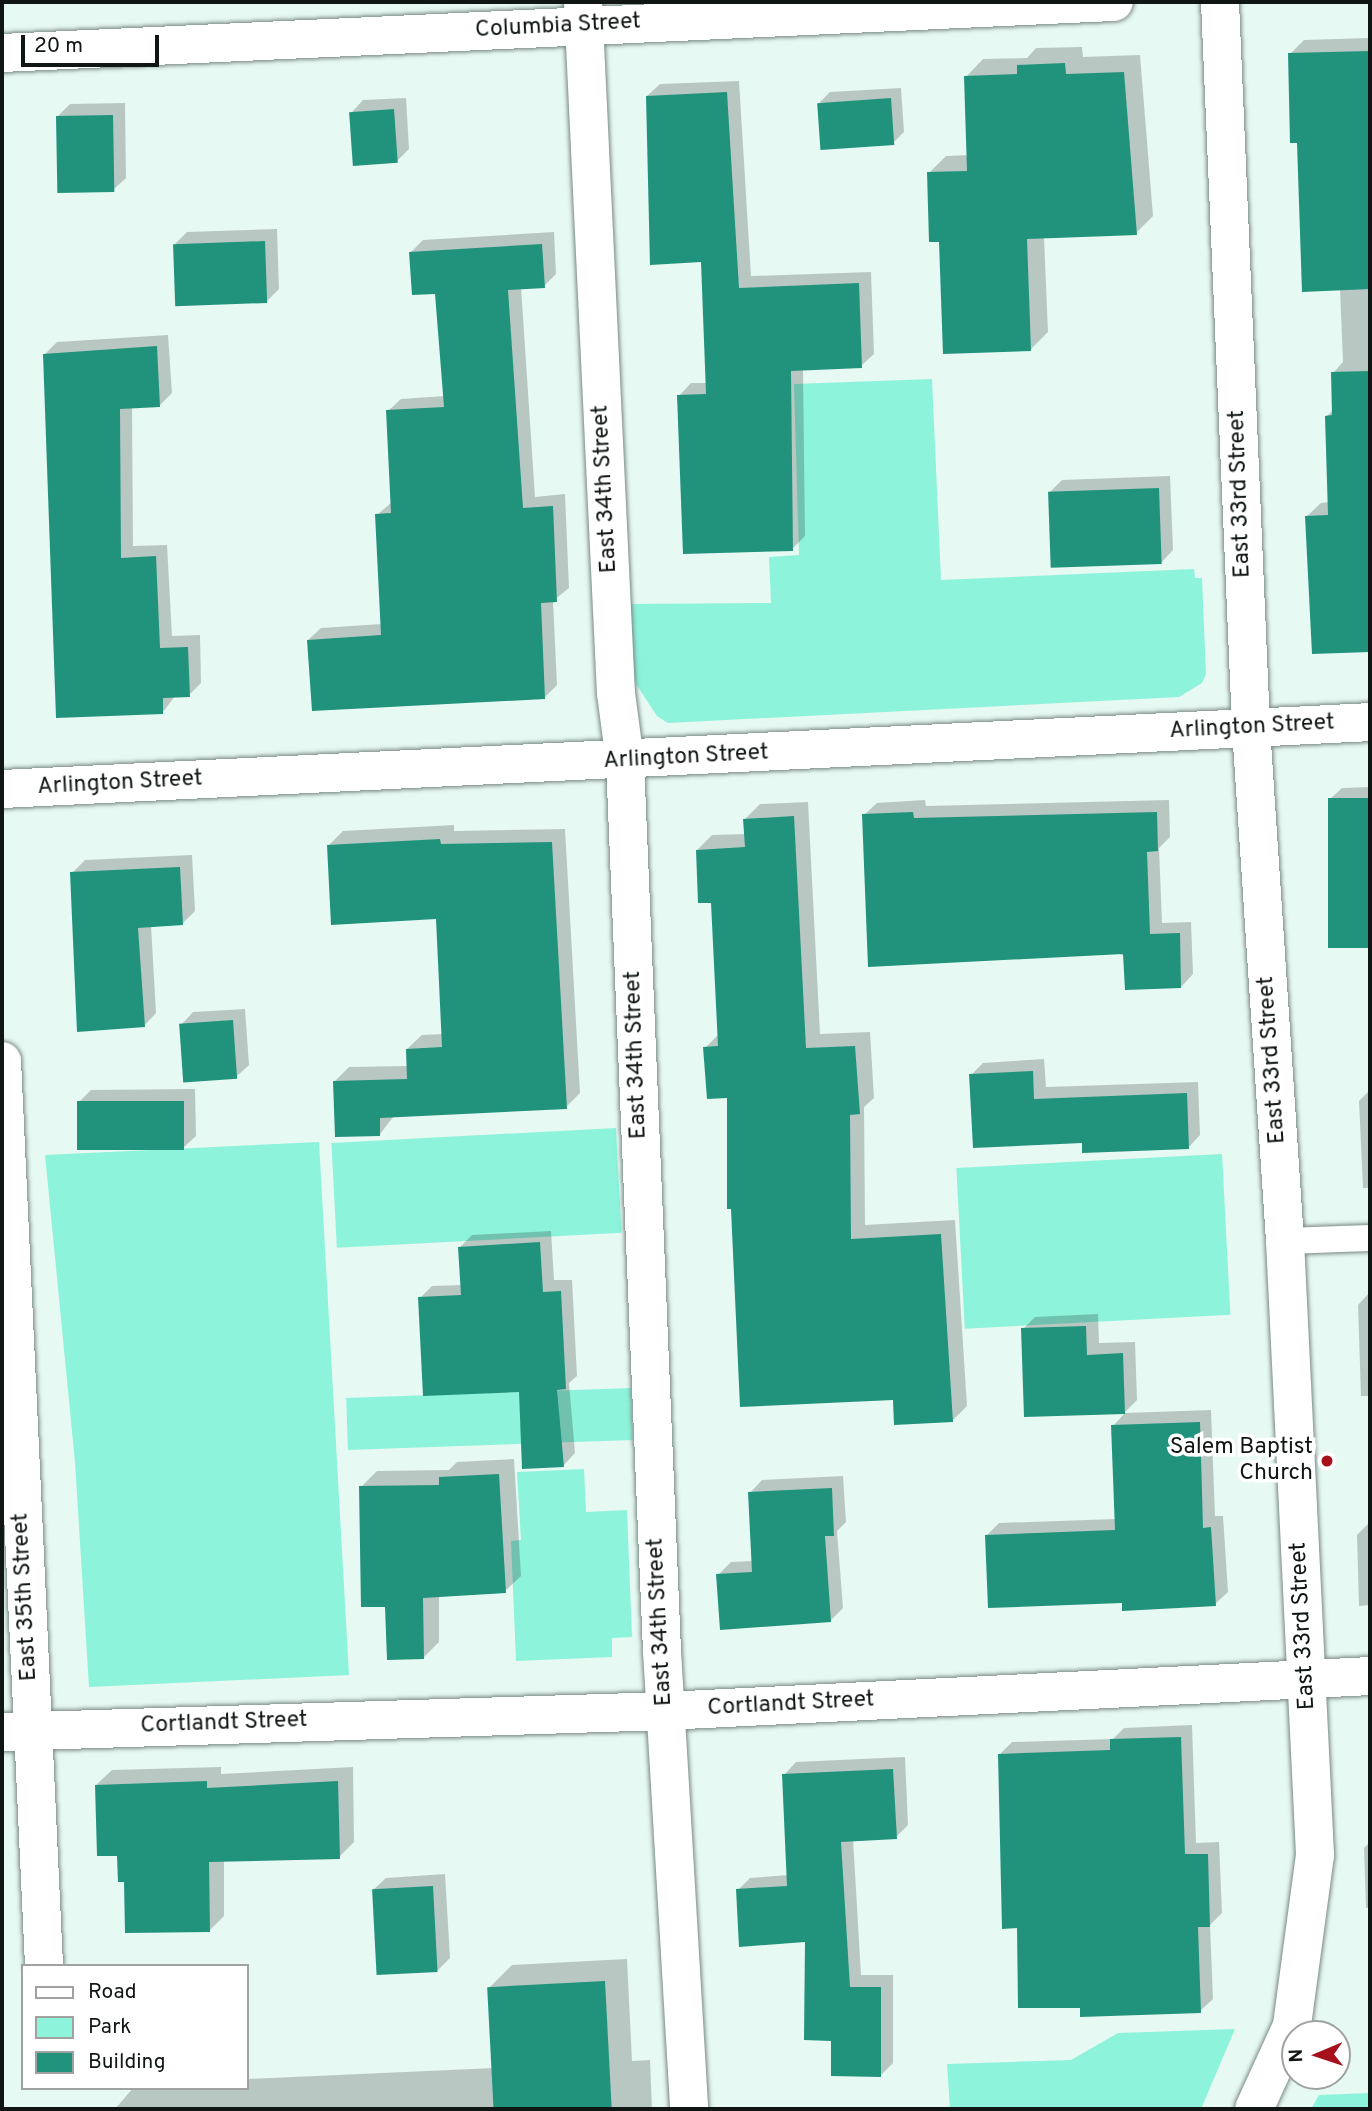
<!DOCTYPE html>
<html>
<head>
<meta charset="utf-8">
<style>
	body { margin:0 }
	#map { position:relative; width:1372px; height:2111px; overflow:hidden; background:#e7f9f3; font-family:Overpass,sans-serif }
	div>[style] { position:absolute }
	.green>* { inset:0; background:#8df3da; transform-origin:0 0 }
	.shadow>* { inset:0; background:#0003 }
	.building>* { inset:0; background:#21937c; transform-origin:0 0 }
	.roads { filter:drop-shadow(0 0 2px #798984) drop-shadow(0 0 2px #798984) }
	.lane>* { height:26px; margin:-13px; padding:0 13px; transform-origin:13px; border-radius:13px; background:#fff }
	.street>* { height:38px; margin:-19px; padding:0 19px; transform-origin:19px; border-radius:19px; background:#fff }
	.dots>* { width:19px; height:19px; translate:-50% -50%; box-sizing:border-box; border:4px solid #fff; border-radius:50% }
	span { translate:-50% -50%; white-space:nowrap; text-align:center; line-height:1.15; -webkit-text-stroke:7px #fff; paint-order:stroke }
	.street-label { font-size:23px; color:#101614 }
	.poi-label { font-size:23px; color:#101614 }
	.right { translate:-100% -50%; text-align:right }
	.frame { position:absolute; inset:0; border:4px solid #101614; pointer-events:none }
	.legend { position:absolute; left:21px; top:1964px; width:228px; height:126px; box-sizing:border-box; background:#fff; border:2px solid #9fa2a1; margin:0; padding:9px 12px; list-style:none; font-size:21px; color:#101614 }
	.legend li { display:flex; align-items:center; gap:14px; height:35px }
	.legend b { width:35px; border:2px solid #9fa2a1 }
	.north { position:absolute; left:1281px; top:2020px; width:70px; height:70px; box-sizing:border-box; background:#fff; border:2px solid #9fa2a1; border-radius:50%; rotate:268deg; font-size:19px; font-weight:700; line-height:28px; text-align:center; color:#101614 }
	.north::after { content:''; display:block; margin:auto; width:24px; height:32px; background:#a7111b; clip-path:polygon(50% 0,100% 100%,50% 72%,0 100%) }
	.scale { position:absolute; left:21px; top:35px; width:138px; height:32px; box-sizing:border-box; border:4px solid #101614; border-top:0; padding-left:9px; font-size:21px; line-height:24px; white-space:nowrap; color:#101614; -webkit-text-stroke:5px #fff; paint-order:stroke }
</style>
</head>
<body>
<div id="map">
	<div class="green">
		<i style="clip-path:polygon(932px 379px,941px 580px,1194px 569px,1195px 578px,1202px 578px,1206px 674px,1202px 683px,1179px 697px,668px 723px,657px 716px,634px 681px,631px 604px,771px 603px,769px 557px,799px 555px,794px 384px)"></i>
		<i style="left:616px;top:1128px;width:105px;height:285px;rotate:87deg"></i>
		<i style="clip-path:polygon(319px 1142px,349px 1675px,89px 1687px,75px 1462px,45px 1155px)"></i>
		<i style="left:1222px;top:1154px;width:161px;height:266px;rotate:87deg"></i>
		<i style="left:631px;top:1388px;width:52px;height:285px;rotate:88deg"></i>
		<i style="clip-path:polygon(584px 1469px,586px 1512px,627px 1510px,632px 1637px,612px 1638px,612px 1657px,516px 1661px,511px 1541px,521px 1540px,517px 1472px)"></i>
		<i style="clip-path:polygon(1235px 2029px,1201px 2109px,950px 2109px,947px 2064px,1071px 2060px,1118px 2033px)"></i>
		<i style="clip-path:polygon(1370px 2093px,1370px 2109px,1311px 2109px,1319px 2095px)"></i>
	</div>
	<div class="shadow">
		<i style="clip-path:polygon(1370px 38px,1370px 650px,1313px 652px,1306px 517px,1321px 503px,1330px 502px,1327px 416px,1334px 409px,1333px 373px,1343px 362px,1340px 289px,1299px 141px,1290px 54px,1304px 40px)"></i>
		<i style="clip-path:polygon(1082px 47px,1083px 57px,1140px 55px,1153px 216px,1136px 233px,1044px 237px,1048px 332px,1030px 350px,940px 240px,929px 173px,946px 156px,969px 155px,966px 77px,983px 59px,1027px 58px,1036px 48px)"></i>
		<i style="clip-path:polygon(739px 81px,751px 276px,871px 272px,874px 354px,861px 366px,803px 368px,805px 536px,792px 549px,679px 396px,691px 383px,707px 383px,703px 260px,647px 96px,660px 84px)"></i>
		<i style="clip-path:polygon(901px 88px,904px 132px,893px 143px,819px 103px,830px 92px)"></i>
		<i style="clip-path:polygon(406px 98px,409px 149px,397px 161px,351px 113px,363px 100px)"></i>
		<i style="clip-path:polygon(125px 103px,126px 178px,113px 190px,58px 116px,70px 104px)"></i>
		<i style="clip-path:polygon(277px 229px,279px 289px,267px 301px,175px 244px,187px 232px)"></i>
		<i style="clip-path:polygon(554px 232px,556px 274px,544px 286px,521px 287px,535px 497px,565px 494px,569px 588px,553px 601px,557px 685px,545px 697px,308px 640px,321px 628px,382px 624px,377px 515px,392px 502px,388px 411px,401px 399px,445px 396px,437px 292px,411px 252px,423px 240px)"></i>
		<i style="clip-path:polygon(168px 335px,172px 393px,160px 405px,132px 407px,133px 546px,167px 545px,172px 636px,200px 635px,201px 683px,189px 695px,175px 696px,163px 712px,45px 354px,57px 342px)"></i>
		<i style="clip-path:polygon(1170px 476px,1173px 550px,1161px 563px,1050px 492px,1062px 480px)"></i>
		<i style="clip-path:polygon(1370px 787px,1370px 946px,1331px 948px,1329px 800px,1342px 788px)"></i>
		<i style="clip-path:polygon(925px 800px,926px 806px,1169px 800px,1170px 837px,1159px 848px,1162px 923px,1191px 922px,1193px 974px,1181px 987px,864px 815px,877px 803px)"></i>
		<i style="clip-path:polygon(808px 802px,820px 1034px,870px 1032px,874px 1098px,864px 1107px,865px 1225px,955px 1220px,967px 1406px,952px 1421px,894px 1398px,705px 1048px,719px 1034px,712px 901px,697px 850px,712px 835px,746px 834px,745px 819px,760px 804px)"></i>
		<i style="clip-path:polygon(454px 825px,454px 831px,565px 829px,580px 1093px,566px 1107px,394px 1116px,380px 1134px,335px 1081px,349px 1067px,408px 1066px,407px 1049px,422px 1035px,443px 1034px,438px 917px,329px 845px,343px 831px)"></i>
		<i style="clip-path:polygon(192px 855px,195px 911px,182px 924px,151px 925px,156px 1013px,144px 1026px,72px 873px,85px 860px)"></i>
		<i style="clip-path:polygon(245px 1009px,249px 1065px,236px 1077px,181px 1025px,193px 1012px)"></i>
		<i style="clip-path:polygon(1044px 1059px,1046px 1087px,1198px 1082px,1200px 1135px,1188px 1148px,1083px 1141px,971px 1075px,983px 1063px)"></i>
		<i style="clip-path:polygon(195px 1089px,196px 1136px,183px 1148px,79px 1102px,91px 1090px)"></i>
		<i style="clip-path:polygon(1370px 1090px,1370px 1188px,1363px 1188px,1359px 1101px)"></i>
		<i style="clip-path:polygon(551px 1231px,554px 1280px,572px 1280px,577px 1376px,569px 1383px,575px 1453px,563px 1466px,521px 1390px,420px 1298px,432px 1286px,462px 1285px,460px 1247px,472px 1235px)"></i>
		<i style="clip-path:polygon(1370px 1292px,1370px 1396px,1361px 1396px,1358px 1305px)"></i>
		<i style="clip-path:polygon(1098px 1314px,1099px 1343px,1135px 1342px,1137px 1400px,1125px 1412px,1023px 1329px,1035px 1317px)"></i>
		<i style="clip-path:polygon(1211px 1410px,1215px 1516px,1223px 1516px,1228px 1592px,1215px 1604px,1124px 1601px,987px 1535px,999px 1523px,1116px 1519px,1113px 1426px,1125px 1413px)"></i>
		<i style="clip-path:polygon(514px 1459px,521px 1576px,505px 1591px,439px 1595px,439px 1642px,423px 1658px,387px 1605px,361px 1487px,377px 1471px,449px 1470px,457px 1462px)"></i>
		<i style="clip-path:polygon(843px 1476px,846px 1522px,837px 1531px,843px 1608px,830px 1621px,718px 1575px,731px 1562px,753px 1561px,750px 1493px,762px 1480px)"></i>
		<i style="clip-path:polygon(1369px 1523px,1370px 1605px,1359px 1606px,1357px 1535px)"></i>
		<i style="clip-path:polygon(1192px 1725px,1196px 1843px,1219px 1842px,1222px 1913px,1210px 1925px,1213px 1999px,1200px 2011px,1081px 2006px,1018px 1926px,1000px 1754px,1012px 1742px,1113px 1739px,1124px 1728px)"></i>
		<i style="clip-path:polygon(905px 1757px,908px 1825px,896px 1837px,853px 1839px,861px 1975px,893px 1975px,893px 2063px,881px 2075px,833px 2039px,807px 1940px,738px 1890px,750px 1878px,789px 1875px,784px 1775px,796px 1762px)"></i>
		<i style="clip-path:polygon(221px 1767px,221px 1774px,353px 1767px,354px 1842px,339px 1857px,224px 1860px,224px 1916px,209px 1931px,126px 1880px,96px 1785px,112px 1770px)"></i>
		<i style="clip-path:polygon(1370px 1842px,1370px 1907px,1366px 1908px,1364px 1848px)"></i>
		<i style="clip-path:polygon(445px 1874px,450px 1958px,437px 1971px,373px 1890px,386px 1878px)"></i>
		<i style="clip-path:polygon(627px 1959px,632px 2061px,650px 2060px,652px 2109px,115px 2109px,133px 2088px,247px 2088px,247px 2079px,494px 2068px,489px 1988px,512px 1965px)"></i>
	</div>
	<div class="building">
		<i style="clip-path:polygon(1370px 51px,1370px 289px,1302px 292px,1297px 143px,1290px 143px,1288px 53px)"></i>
		<i style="clip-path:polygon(1065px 63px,1066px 74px,1124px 72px,1137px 235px,1027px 239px,1031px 351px,943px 354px,939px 242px,929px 242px,927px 172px,967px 171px,964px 76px,1017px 74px,1017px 65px)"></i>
		<i style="clip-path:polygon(727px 92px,739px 288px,859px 283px,862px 368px,791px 371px,793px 551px,683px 554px,677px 395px,706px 394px,701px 262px,650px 265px,646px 96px)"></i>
		<i style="left:891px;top:98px;width:47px;height:74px;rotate:86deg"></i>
		<i style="left:394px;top:109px;width:54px;height:45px;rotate:86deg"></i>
		<i style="left:113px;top:115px;width:77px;height:57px;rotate:89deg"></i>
		<i style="left:265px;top:241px;width:62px;height:92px;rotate:88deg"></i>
		<i style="clip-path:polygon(542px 244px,545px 288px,508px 290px,523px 508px,553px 506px,557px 602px,541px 603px,545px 699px,312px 711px,307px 640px,381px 635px,375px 514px,391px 513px,386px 410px,444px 407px,435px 294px,412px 295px,409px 252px)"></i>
		<i style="clip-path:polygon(157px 346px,160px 407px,120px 409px,121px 558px,156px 556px,160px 648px,188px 647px,190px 697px,163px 698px,163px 714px,56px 718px,43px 354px)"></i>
		<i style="clip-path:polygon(1370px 371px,1370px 652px,1312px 654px,1305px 516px,1328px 515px,1325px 416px,1332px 415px,1331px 372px)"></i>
		<i style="left:1159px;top:488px;width:76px;height:111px;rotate:88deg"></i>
		<i style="left:1370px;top:798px;width:150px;height:42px;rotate:90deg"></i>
		<i style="clip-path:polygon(913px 812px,914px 818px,1157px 812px,1158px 851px,1147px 852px,1150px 934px,1180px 933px,1181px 988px,1125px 990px,1123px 954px,868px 967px,862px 814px)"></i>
		<i style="clip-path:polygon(794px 816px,806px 1048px,855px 1046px,860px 1114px,850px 1115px,851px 1239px,941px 1234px,953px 1422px,894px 1425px,893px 1400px,740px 1407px,731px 1209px,727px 1209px,727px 1098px,707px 1099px,703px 1047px,718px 1046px,711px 903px,698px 903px,696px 850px,745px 847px,743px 819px)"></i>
		<i style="clip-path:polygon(440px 839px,441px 844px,552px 842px,567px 1109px,380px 1118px,380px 1136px,335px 1137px,333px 1081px,407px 1079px,406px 1049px,442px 1047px,436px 919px,331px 925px,327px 845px)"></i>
		<i style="clip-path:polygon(180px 867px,183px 925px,138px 928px,145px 1027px,77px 1032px,70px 872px)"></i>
		<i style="left:233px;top:1020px;width:59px;height:54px;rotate:86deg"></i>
		<i style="clip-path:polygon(1033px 1071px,1034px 1099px,1187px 1093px,1189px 1149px,1082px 1153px,1082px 1143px,973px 1148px,969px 1074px)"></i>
		<i style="left:184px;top:1101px;width:49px;height:107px;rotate:90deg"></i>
		<i style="clip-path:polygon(540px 1242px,543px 1292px,561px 1291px,566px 1389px,557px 1390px,564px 1467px,522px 1469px,519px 1392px,423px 1396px,418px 1297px,461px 1295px,458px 1247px)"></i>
		<i style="clip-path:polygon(1086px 1326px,1087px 1355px,1123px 1353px,1125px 1414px,1024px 1417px,1021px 1328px)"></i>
		<i style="clip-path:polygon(1200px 1422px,1203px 1528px,1211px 1527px,1216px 1606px,1122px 1611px,1122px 1603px,988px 1608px,985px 1535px,1115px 1530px,1111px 1425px)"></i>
		<i style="clip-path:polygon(499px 1474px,506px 1593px,423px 1598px,424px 1659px,387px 1660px,385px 1607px,361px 1607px,359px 1486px,439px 1485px,439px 1477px)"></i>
		<i style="clip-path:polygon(832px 1488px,834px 1536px,825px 1536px,831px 1622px,720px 1630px,716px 1574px,752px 1572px,748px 1492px)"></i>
		<i style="clip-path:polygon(1181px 1737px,1185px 1854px,1208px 1854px,1210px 1927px,1198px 1927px,1201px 2013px,1080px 2017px,1080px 2008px,1018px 2008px,1017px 1928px,1002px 1929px,998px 1754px,1110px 1750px,1110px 1739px)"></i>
		<i style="clip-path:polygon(893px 1769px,897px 1839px,841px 1842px,850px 1987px,881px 1987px,881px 2077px,831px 2076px,831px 2041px,804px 2040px,805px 1942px,739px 1947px,736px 1889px,787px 1886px,782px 1774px)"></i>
		<i style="clip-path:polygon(207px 1781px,207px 1788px,338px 1781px,340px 1859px,209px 1862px,210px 1932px,125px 1933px,124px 1882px,118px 1882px,117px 1856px,97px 1856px,95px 1785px)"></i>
		<i style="left:433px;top:1886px;width:86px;height:61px;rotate:87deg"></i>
		<i style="left:605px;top:1981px;width:128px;height:118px;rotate:87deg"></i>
	</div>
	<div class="roads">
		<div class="lane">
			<i style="left:1285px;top:1241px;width:85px;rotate:-2deg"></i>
		</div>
		<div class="street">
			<i style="left:583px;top:2px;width:692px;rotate:87.27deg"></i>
			<i style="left:616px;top:693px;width:69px;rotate:82.5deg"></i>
			<i style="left:625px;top:761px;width:891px;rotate:87.62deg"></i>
			<i style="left:662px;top:1651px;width:459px;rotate:86.6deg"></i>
			<i style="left:1220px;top:2px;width:727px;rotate:87.55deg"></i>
			<i style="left:1251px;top:728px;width:514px;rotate:86.21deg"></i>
			<i style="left:1285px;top:1241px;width:615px;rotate:87.2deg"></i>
			<i style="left:1315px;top:1855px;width:173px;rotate:97.7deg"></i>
			<i style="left:1292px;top:2026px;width:91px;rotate:114.6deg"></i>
			<i style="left:2px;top:53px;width:1113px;rotate:-2.63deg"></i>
			<i style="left:2px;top:789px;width:1370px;rotate:-2.8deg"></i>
			<i style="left:2px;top:1061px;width:906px;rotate:87.34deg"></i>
			<i style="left:2px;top:1732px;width:663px;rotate:-1.81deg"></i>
			<i style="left:665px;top:1711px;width:706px;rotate:-2.84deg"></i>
		</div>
	</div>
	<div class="dots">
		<i style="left:1327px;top:1461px;background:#a7111b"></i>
	</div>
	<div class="street-label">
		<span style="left:558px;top:27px;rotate:-3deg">Columbia Street</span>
		<span style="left:606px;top:489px;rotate:-93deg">East 34th Street</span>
		<span style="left:1241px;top:494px;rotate:-92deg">East 33rd Street</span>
		<span style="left:1252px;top:728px;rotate:-3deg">Arlington Street</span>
		<span style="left:686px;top:758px;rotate:-3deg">Arlington Street</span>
		<span style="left:120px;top:784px;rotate:-3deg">Arlington Street</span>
		<span style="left:637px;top:1055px;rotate:-92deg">East 34th Street</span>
		<span style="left:1273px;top:1060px;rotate:-94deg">East 33rd Street</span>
		<span style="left:26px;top:1597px;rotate:-93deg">East 35th Street</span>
		<span style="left:661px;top:1622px;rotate:-93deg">East 34th Street</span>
		<span style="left:1304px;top:1626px;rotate:-93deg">East 33rd Street</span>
		<span style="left:791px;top:1705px;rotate:-3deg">Cortlandt Street</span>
		<span style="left:224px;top:1724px;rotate:-2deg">Cortlandt Street</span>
	</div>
	<div class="poi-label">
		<span class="right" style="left:1313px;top:1461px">Salem Baptist<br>Church</span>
	</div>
	<div class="frame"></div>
	<ul class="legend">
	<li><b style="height:9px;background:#fff"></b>Road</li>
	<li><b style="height:19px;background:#8df3da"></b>Park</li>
	<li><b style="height:19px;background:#21937c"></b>Building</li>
	</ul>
	<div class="north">N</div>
	<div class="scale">20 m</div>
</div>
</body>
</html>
